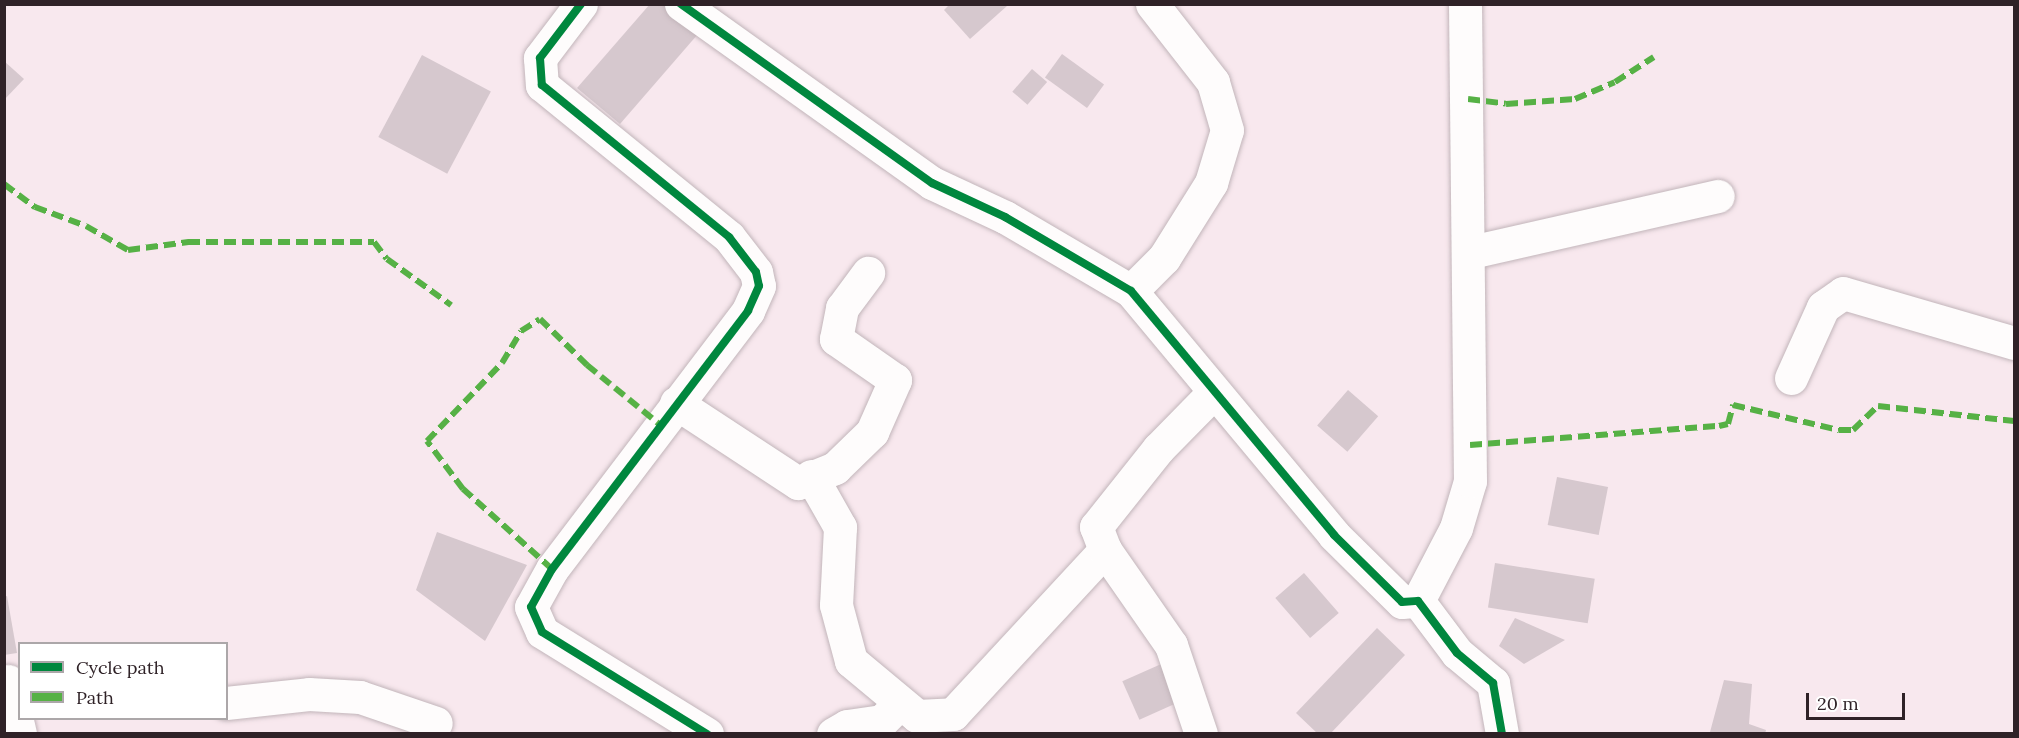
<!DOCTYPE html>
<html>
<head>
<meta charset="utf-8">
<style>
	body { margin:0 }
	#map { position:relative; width:2019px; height:738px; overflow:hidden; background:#f8e8ee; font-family:Lora,serif }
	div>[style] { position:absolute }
	.building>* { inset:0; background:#d6c8ce; transform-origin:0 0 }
	.roads { filter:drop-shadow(0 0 2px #c2b5ba) drop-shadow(0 0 2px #c2b5ba) }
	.minor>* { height:33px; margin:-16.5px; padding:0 16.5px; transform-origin:16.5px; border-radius:16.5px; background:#fefcfc }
	.quiet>* { height:6px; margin-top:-3px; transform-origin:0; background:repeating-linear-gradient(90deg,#56b145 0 12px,transparent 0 18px) }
	.cycleway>* { height:8px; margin:-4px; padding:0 4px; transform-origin:4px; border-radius:4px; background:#00873e }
	span { translate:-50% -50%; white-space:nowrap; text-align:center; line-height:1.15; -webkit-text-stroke:4.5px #fff; paint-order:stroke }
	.frame { position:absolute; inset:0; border:6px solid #2f2227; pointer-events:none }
	.legend { position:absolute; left:18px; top:642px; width:210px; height:78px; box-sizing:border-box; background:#fff; border:2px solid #aca7a9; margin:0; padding:8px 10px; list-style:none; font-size:18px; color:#2f2227 }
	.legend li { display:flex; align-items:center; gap:12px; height:30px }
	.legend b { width:30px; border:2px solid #aca7a9 }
	.scale { position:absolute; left:1806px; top:693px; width:99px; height:27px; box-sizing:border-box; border:3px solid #2f2227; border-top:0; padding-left:8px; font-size:18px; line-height:21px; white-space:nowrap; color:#2f2227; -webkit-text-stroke:4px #fff; paint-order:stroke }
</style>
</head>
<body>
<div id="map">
	<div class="building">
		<i style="clip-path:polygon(650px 4px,664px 4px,698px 34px,620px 124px,577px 88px)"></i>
		<i style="clip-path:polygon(950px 4px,1005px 4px,1007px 6px,970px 39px,944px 10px)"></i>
		<i style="left:1062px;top:54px;width:52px;height:29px;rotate:36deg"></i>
		<i style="left:422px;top:55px;width:78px;height:93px;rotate:28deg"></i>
		<i style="clip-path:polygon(4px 61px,24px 79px,4px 100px)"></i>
		<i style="left:1032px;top:69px;width:20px;height:30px;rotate:41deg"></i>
		<i style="left:1348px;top:390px;width:40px;height:47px;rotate:41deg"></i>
		<i style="left:1557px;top:477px;width:52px;height:49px;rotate:11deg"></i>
		<i style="clip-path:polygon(437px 532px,527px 565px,485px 641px,416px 590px)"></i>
		<i style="left:1495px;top:563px;width:101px;height:45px;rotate:9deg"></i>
		<i style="left:1304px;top:573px;width:53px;height:38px;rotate:49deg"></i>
		<i style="clip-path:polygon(7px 596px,17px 653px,4px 655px,4px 597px)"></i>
		<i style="clip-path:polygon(1515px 618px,1565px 640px,1524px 664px,1499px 646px)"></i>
		<i style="clip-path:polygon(1377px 628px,1405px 655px,1330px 734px,1318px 734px,1296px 713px)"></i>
		<i style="left:1168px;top:661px;width:42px;height:50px;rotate:66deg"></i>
		<i style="clip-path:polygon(1724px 680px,1752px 684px,1749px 724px,1766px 730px,1765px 734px,1710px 732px)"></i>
	</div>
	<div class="roads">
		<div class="minor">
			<i style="left:581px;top:4px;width:68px;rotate:127.2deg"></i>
			<i style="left:540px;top:58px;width:27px;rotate:86deg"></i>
			<i style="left:542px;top:85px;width:241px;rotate:39.1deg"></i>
			<i style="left:729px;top:237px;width:44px;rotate:52.4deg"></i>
			<i style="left:756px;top:272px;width:14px;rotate:78deg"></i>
			<i style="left:759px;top:286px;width:27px;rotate:114deg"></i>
			<i style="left:748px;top:311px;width:324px;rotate:127.2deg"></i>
			<i style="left:552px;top:569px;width:43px;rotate:118.9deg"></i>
			<i style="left:531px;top:607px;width:27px;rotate:66deg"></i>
			<i style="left:542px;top:632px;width:194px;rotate:31.7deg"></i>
			<i style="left:681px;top:4px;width:308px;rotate:35.5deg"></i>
			<i style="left:932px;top:183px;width:81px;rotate:25deg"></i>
			<i style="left:1005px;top:217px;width:146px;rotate:30.4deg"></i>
			<i style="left:1131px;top:291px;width:317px;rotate:50.2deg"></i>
			<i style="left:1334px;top:535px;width:95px;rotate:44.6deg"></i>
			<i style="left:1402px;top:602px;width:16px;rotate:-4deg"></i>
			<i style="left:1418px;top:601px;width:65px;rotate:53.1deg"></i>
			<i style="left:1457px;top:653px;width:47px;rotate:39.8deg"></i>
			<i style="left:1493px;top:683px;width:52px;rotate:80deg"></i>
			<i style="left:1471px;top:252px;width:253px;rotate:-12.8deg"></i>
			<i style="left:1131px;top:291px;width:47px;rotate:-45deg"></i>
			<i style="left:1164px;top:258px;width:89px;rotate:-57.9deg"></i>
			<i style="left:1211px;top:183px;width:55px;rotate:-73.2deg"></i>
			<i style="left:1227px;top:130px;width:50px;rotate:-106.3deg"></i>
			<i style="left:1213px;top:82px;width:99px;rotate:-128deg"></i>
			<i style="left:1791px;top:378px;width:78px;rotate:-65.7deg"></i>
			<i style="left:1823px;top:307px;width:24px;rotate:-35deg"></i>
			<i style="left:1843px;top:293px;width:178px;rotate:16.3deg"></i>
			<i style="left:676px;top:403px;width:146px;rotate:33.3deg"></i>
			<i style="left:798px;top:483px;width:40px;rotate:-22deg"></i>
			<i style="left:835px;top:468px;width:52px;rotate:-44.2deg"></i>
			<i style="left:872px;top:432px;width:57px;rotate:-66.1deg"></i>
			<i style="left:895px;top:380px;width:72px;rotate:-145.2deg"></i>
			<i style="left:836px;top:339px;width:32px;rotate:-79deg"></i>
			<i style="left:842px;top:308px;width:44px;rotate:-53.4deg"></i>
			<i style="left:811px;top:476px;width:59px;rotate:60.4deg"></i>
			<i style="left:840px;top:527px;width:78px;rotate:92.9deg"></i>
			<i style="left:836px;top:605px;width:58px;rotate:75deg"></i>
			<i style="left:851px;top:661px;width:86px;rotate:39.8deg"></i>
			<i style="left:917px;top:716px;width:36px;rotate:-3deg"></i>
			<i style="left:953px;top:714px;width:224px;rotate:-47.2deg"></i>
			<i style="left:1418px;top:601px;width:82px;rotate:-62.5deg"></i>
			<i style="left:1456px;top:528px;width:49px;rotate:-73.4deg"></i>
			<i style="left:1470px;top:481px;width:477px;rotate:-90.6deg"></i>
			<i style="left:8px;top:681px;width:54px;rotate:77.2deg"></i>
			<i style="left:226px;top:703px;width:83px;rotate:-6.2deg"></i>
			<i style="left:309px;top:694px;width:51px;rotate:3.4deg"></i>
			<i style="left:360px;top:697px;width:80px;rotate:18.9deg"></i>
			<i style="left:833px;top:734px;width:16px;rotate:-30deg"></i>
			<i style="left:847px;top:726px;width:35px;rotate:-8deg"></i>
			<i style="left:882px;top:721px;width:25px;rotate:-45deg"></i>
			<i style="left:1201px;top:734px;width:94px;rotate:-108.6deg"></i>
			<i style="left:1171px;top:645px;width:116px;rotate:-124.8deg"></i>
			<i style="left:1105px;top:550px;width:25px;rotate:-111deg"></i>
			<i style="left:1096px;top:527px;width:100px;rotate:-51.5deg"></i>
			<i style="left:1158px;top:449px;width:80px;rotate:-45.5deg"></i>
		</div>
	</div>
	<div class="quiet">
		<i style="left:1468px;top:99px;width:38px;rotate:7deg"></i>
		<i style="left:1506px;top:104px;width:69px;rotate:-4.1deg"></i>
		<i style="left:1575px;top:99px;width:43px;rotate:-23deg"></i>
		<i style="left:1615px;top:82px;width:46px;rotate:-32.7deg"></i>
		<i style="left:4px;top:184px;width:39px;rotate:37deg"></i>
		<i style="left:35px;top:207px;width:54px;rotate:20.4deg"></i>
		<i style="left:86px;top:226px;width:48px;rotate:29.7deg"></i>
		<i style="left:128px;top:250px;width:61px;rotate:-7.6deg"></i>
		<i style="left:188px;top:242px;width:186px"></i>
		<i style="left:374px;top:242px;width:21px;rotate:53deg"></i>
		<i style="left:387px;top:259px;width:79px;rotate:35.7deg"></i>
		<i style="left:1470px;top:445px;width:250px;rotate:-4.4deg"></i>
		<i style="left:1719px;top:426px;width:9px;rotate:-13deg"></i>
		<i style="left:1728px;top:424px;width:20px;rotate:-75deg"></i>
		<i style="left:1733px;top:405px;width:109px;rotate:13.3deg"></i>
		<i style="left:1839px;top:430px;width:14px"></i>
		<i style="left:1853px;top:430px;width:35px;rotate:-44deg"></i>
		<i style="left:1878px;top:406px;width:137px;rotate:6.3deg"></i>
		<i style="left:552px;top:569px;width:120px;rotate:-138deg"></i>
		<i style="left:463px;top:489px;width:60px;rotate:-126.9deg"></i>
		<i style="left:427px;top:441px;width:108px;rotate:-46.1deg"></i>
		<i style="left:502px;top:363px;width:37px;rotate:-59deg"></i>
		<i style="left:521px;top:331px;width:22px;rotate:-32deg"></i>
		<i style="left:540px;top:319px;width:66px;rotate:44.4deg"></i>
		<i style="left:587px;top:365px;width:93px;rotate:39.3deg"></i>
	</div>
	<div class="cycleway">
		<i style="left:581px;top:4px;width:68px;rotate:127.2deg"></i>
		<i style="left:540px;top:58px;width:27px;rotate:86deg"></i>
		<i style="left:542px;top:85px;width:241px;rotate:39.1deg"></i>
		<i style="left:729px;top:237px;width:44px;rotate:52.4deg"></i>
		<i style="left:756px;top:272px;width:14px;rotate:78deg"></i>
		<i style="left:759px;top:286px;width:27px;rotate:114deg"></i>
		<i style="left:748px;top:311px;width:324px;rotate:127.2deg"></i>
		<i style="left:552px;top:569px;width:43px;rotate:118.9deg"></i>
		<i style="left:531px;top:607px;width:27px;rotate:66deg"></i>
		<i style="left:542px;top:632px;width:194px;rotate:31.7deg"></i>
		<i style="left:681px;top:4px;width:308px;rotate:35.5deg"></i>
		<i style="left:932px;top:183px;width:81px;rotate:25deg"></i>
		<i style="left:1005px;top:217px;width:146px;rotate:30.4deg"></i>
		<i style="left:1131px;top:291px;width:317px;rotate:50.2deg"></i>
		<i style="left:1334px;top:535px;width:95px;rotate:44.6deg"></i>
		<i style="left:1402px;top:602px;width:16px;rotate:-4deg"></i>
		<i style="left:1418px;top:601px;width:65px;rotate:53.1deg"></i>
		<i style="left:1457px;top:653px;width:47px;rotate:39.8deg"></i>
		<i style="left:1493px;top:683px;width:52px;rotate:80deg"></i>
	</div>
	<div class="frame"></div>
	<ul class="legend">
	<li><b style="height:8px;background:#00873e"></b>Cycle path</li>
	<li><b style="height:8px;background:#56b145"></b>Path</li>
	</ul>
	<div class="scale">20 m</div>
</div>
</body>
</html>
